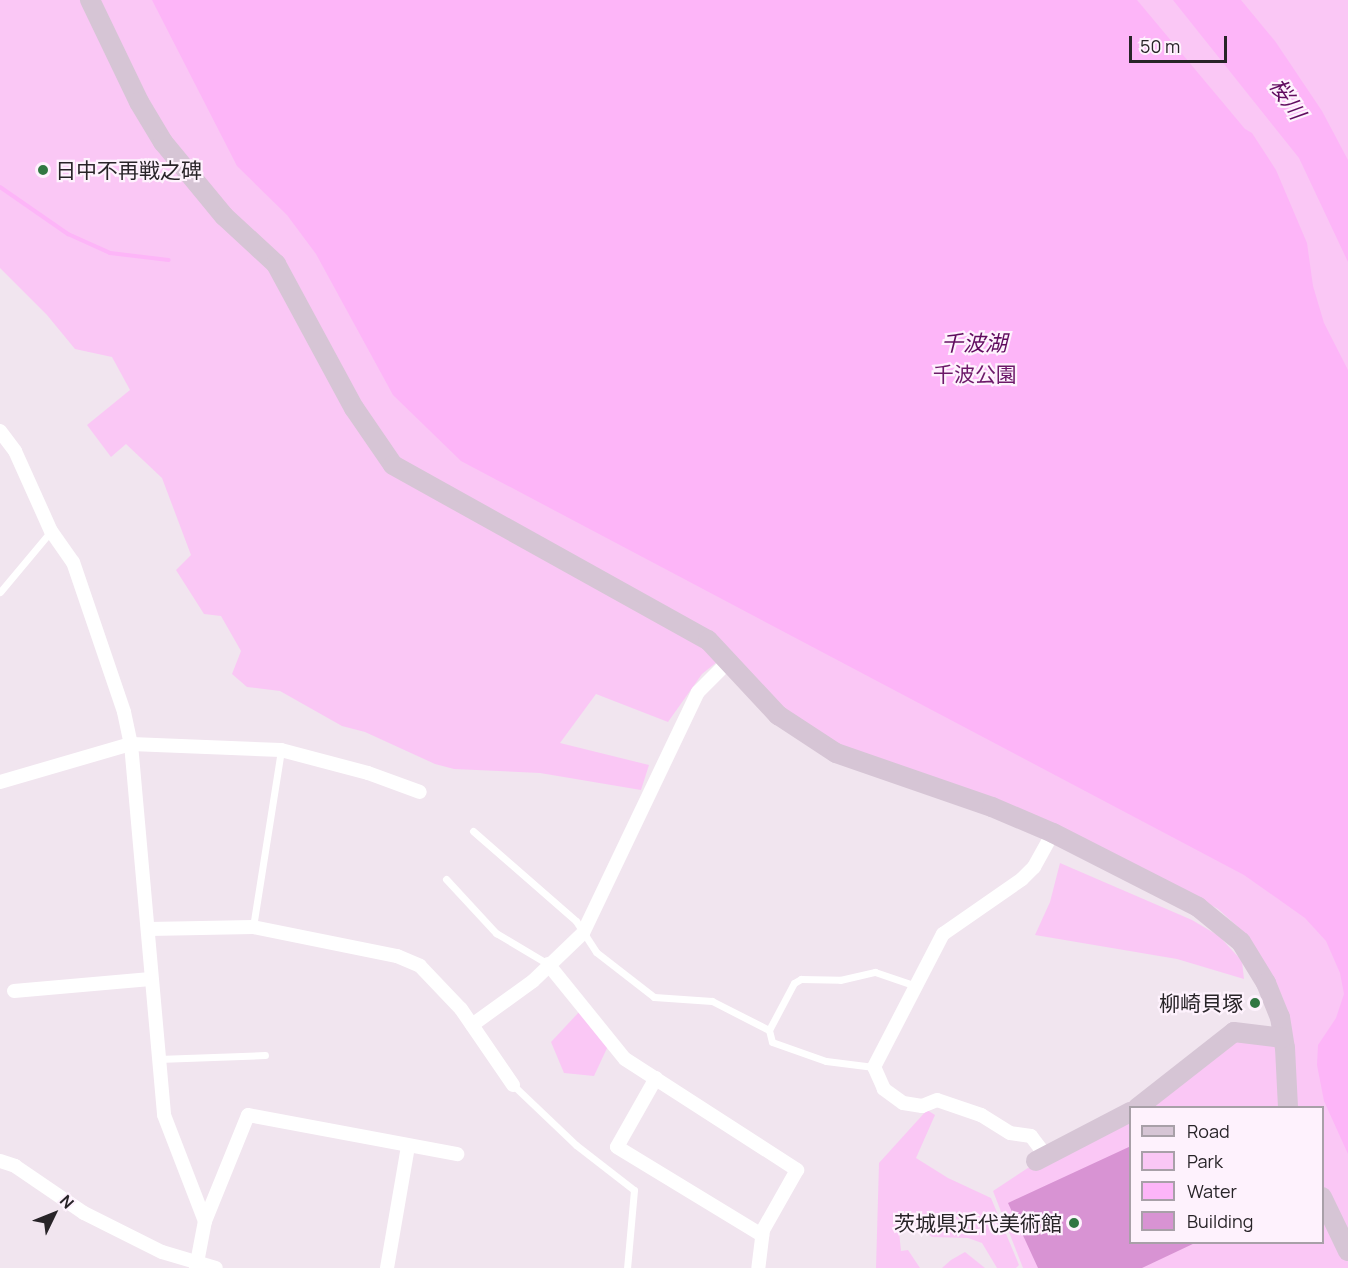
<!DOCTYPE html>
<html>
<head>
<meta charset="utf-8">
<style>
	body { margin:0 }
	#map { position:relative; width:1348px; height:1268px; overflow:hidden; background:#f1e5ef; font-family:Manrope,"Noto Sans JP",sans-serif }
	div>[style] { position:absolute }
	.green>* { inset:0; background:#fac7f5 }
	.water>* { inset:0; background:#fdb5f8 }
	.stream>* { height:4px; margin:-2px; padding:0 2px; transform-origin:2px; border-radius:2px; background:#fdb5f8 }
	.building>* { inset:0; background:#d893d3 }
	.lane>* { height:7px; margin:-3.5px; padding:0 3.5px; transform-origin:3.5px; border-radius:3.5px; background:#fff }
	.street>* { height:14px; margin:-7px; padding:0 7px; transform-origin:7px; border-radius:7px; background:#fff }
	.secondary>* { height:20px; margin:-10px; padding:0 10px; transform-origin:10px; border-radius:10px; background:#d6c5d5 }
	.dots>* { width:16px; height:16px; translate:-50% -50%; box-sizing:border-box; border:3px solid #fef2fd; border-radius:50% }
	span { translate:-50% -50%; white-space:nowrap; text-align:center; line-height:1.15; -webkit-text-stroke:4.5px #fef2fd; paint-order:stroke }
	.poi-label { font-size:21px; color:#282428 }
	.left { translate:0 -50%; text-align:left }
	.right { translate:-100% -50%; text-align:right }
	.park-label { font-size:21px; color:#6c1969 }
	.water-label { font-size:22px; color:#610c5f; font-style:italic }
	.legend { position:absolute; left:1129px; top:1106px; width:195px; height:138px; box-sizing:border-box; background:#fef2fd; border:2px solid #a8a0a8; margin:0; padding:8px 10px; list-style:none; font-size:18px; color:#282428 }
	.legend li { display:flex; align-items:center; gap:12px; height:30px }
	.legend b { width:30px; border:2px solid #a8a0a8 }
	.north { position:absolute; left:24px; top:1184px; width:60px; height:60px; -webkit-text-stroke:4px #fef2fd; paint-order:stroke; rotate:47deg; font-size:16px; font-weight:700; line-height:24px; text-align:center; color:#282428 }
	.north::after { content:''; display:block; margin:auto; width:21px; height:27px; background:#282428; clip-path:polygon(50% 0,100% 100%,50% 72%,0 100%) }
	.scale { position:absolute; left:1129px; top:36px; width:98px; height:27px; box-sizing:border-box; border:3px solid #282428; border-top:0; padding-left:8px; font-size:18px; line-height:21px; white-space:nowrap; color:#282428; -webkit-text-stroke:4px #fef2fd; paint-order:stroke }
</style>
</head>
<body>
<div id="map">
	<div class="green">
		<i style="clip-path:polygon(0 0,1348px 0,1348px 1268px,1023px 1268px,993px 1191px,1031px 1166px,1130px 1120px,1130px 1242px,1322px 1242px,1322px 1108px,1149px 1107px,1240px 1038px,1290px 1039px,1290px 1019px,1283px 999px,1272px 975px,1237px 926px,1218px 909px,1177px 886px,837px 743px,781px 707px,728px 653px,702px 674px,668px 722px,596px 694px,560px 743px,649px 765px,641px 790px,540px 773px,454px 769px,435px 764px,365px 732px,342px 726px,280px 691px,247px 687px,232px 674px,241px 651px,221px 616px,204px 614px,176px 570px,191px 555px,162px 478px,126px 444px,111px 457px,87px 425px,130px 390px,112px 357px,75px 349px,47px 315px,0 268px)"></i>
		<i style="clip-path:polygon(1060px 863px,1192px 920px,1219px 936px,1242px 961px,1244px 979px,1177px 959px,1035px 935px,1050px 902px)"></i>
		<i style="clip-path:polygon(580px 1011px,608px 1046px,594px 1076px,564px 1073px,551px 1042px)"></i>
		<i style="clip-path:polygon(927px 1110px,935px 1115px,916px 1158px,948px 1178px,991px 1198px,1019px 1265px,1016px 1268px,997px 1268px,982px 1243px,968px 1238px,932px 1237px,912px 1221px,898px 1222px,901px 1251px,908px 1250px,920px 1268px,876px 1268px,879px 1163px)"></i>
		<i style="clip-path:polygon(965px 1252px,985px 1268px,942px 1268px,951px 1260px)"></i>
	</div>
	<div class="water">
		<i style="clip-path:polygon(152px 0,1137px 0,1245px 129px,1252px 133px,1276px 170px,1307px 243px,1313px 286px,1324px 323px,1348px 370px,1348px 1154px,1324px 1101px,1317px 1065px,1318px 1045px,1336px 1018px,1344px 994px,1340px 973px,1326px 941px,1305px 918px,1244px 875px,461px 461px,393px 395px,316px 254px,287px 215px,237px 166px)"></i>
		<i style="clip-path:polygon(1173px 0,1241px 0,1275px 41px,1322px 111px,1348px 160px,1348px 262px,1299px 158px)"></i>
	</div>
	<div class="stream">
		<i style="left:0;top:187px;width:83px;rotate:34.7deg"></i>
		<i style="left:68px;top:234px;width:46px;rotate:24.3deg"></i>
		<i style="left:110px;top:253px;width:59px;rotate:6.8deg"></i>
	</div>
	<div class="building">
		<i style="clip-path:polygon(1131px 1146px,1131px 1242px,1197px 1242px,1142px 1268px,1038px 1268px,1008px 1203px)"></i>
	</div>
	<div class="lane">
		<i style="left:0;top:592px;width:80px;rotate:-50.1deg"></i>
		<i style="left:473px;top:831px;width:137px;rotate:41.1deg"></i>
		<i style="left:576px;top:921px;width:37px;rotate:57deg"></i>
		<i style="left:596px;top:952px;width:73px;rotate:37.8deg"></i>
		<i style="left:654px;top:997px;width:58px;rotate:3.9deg"></i>
		<i style="left:712px;top:1001px;width:64px;rotate:27deg"></i>
		<i style="left:769px;top:1030px;width:12px;rotate:76deg"></i>
		<i style="left:772px;top:1042px;width:57px;rotate:19.4deg"></i>
		<i style="left:826px;top:1061px;width:48px;rotate:7.1deg"></i>
		<i style="left:446px;top:879px;width:74px;rotate:47.2deg"></i>
		<i style="left:496px;top:933px;width:61px;rotate:30.8deg"></i>
		<i style="left:253px;top:927px;width:179px;rotate:-81deg"></i>
		<i style="left:769px;top:1030px;width:53px;rotate:-62deg"></i>
		<i style="left:794px;top:983px;width:8px;rotate:-30deg"></i>
		<i style="left:801px;top:979px;width:39px;rotate:1deg"></i>
		<i style="left:840px;top:980px;width:36px;rotate:-13deg"></i>
		<i style="left:875px;top:972px;width:43px;rotate:18.9deg"></i>
		<i style="left:158px;top:1059px;width:107px;rotate:-2.1deg"></i>
		<i style="left:513px;top:1085px;width:87px;rotate:43.6deg"></i>
		<i style="left:576px;top:1145px;width:73px;rotate:37.8deg"></i>
		<i style="left:634px;top:1190px;width:78px;rotate:95.1deg"></i>
	</div>
	<div class="street">
		<i style="left:0;top:431px;width:25px;rotate:53deg"></i>
		<i style="left:15px;top:451px;width:88px;rotate:65.8deg"></i>
		<i style="left:51px;top:531px;width:38px;rotate:55deg"></i>
		<i style="left:73px;top:562px;width:158px;rotate:71.2deg"></i>
		<i style="left:124px;top:712px;width:33px;rotate:78deg"></i>
		<i style="left:131px;top:744px;width:372px;rotate:84.9deg"></i>
		<i style="left:164px;top:1115px;width:114px;rotate:68.9deg"></i>
		<i style="left:0;top:782px;width:136px;rotate:-16.2deg"></i>
		<i style="left:131px;top:744px;width:150px;rotate:2.3deg"></i>
		<i style="left:281px;top:750px;width:90px;rotate:14.8deg"></i>
		<i style="left:368px;top:773px;width:55px;rotate:20.1deg"></i>
		<i style="left:149px;top:929px;width:104px;rotate:-1.1deg"></i>
		<i style="left:253px;top:927px;width:147px;rotate:11.4deg"></i>
		<i style="left:397px;top:956px;width:25px;rotate:23deg"></i>
		<i style="left:420px;top:966px;width:59px;rotate:46.4deg"></i>
		<i style="left:461px;top:1009px;width:92px;rotate:55.6deg"></i>
		<i style="left:548px;top:964px;width:122px;rotate:51deg"></i>
		<i style="left:625px;top:1059px;width:205px;rotate:32.8deg"></i>
		<i style="left:797px;top:1170px;width:69px;rotate:119.5deg"></i>
		<i style="left:763px;top:1230px;width:38px;rotate:97deg"></i>
		<i style="left:14px;top:991px;width:137px;rotate:-5deg"></i>
		<i style="left:472px;top:1025px;width:75px;rotate:-35.8deg"></i>
		<i style="left:533px;top:981px;width:69px;rotate:-43.8deg"></i>
		<i style="left:583px;top:933px;width:267px;rotate:-64.5deg"></i>
		<i style="left:698px;top:692px;width:42px;rotate:-45deg"></i>
		<i style="left:656px;top:1078px;width:79px;rotate:119.5deg"></i>
		<i style="left:617px;top:1147px;width:170px;rotate:31.3deg"></i>
		<i style="left:1046px;top:1156px;width:25px;rotate:-127deg"></i>
		<i style="left:1031px;top:1136px;width:21px;rotate:-172deg"></i>
		<i style="left:1010px;top:1133px;width:34px;rotate:-148deg"></i>
		<i style="left:981px;top:1115px;width:46px;rotate:-161.2deg"></i>
		<i style="left:937px;top:1100px;width:16px;rotate:158deg"></i>
		<i style="left:922px;top:1106px;width:19px;rotate:-171deg"></i>
		<i style="left:903px;top:1103px;width:24px;rotate:-144deg"></i>
		<i style="left:884px;top:1089px;width:24px;rotate:-114deg"></i>
		<i style="left:874px;top:1067px;width:150px;rotate:-62.6deg"></i>
		<i style="left:943px;top:934px;width:96px;rotate:-34.8deg"></i>
		<i style="left:1022px;top:879px;width:17px;rotate:-45deg"></i>
		<i style="left:1034px;top:867px;width:39px;rotate:-61deg"></i>
		<i style="left:0;top:1161px;width:16px;rotate:18deg"></i>
		<i style="left:15px;top:1166px;width:83px;rotate:34.3deg"></i>
		<i style="left:84px;top:1213px;width:87px;rotate:26.6deg"></i>
		<i style="left:162px;top:1252px;width:56px;rotate:16.5deg"></i>
		<i style="left:196px;top:1268px;width:48px;rotate:-79.2deg"></i>
		<i style="left:205px;top:1221px;width:114px;rotate:-67.9deg"></i>
		<i style="left:248px;top:1115px;width:213px;rotate:10.6deg"></i>
		<i style="left:387px;top:1268px;width:124px;rotate:-80.2deg"></i>
	</div>
	<div class="secondary">
		<i style="left:90px;top:0;width:113px;rotate:64.3deg"></i>
		<i style="left:139px;top:102px;width:47px;rotate:59deg"></i>
		<i style="left:163px;top:142px;width:96px;rotate:50.5deg"></i>
		<i style="left:224px;top:216px;width:71px;rotate:42.7deg"></i>
		<i style="left:276px;top:264px;width:164px;rotate:61.6deg"></i>
		<i style="left:354px;top:408px;width:69px;rotate:55.6deg"></i>
		<i style="left:393px;top:465px;width:360px;rotate:29.1deg"></i>
		<i style="left:708px;top:640px;width:103px;rotate:47deg"></i>
		<i style="left:778px;top:715px;width:69px;rotate:33.2deg"></i>
		<i style="left:836px;top:753px;width:165px;rotate:19.1deg"></i>
		<i style="left:992px;top:807px;width:66px;rotate:23.1deg"></i>
		<i style="left:1053px;top:833px;width:163px;rotate:27deg"></i>
		<i style="left:1198px;top:907px;width:55px;rotate:39.1deg"></i>
		<i style="left:1241px;top:942px;width:48px;rotate:58.6deg"></i>
		<i style="left:1266px;top:983px;width:37px;rotate:68deg"></i>
		<i style="left:1280px;top:1017px;width:31px;rotate:81deg"></i>
		<i style="left:1285px;top:1048px;width:60px;rotate:87.1deg"></i>
		<i style="left:1137px;top:1108px;width:123px;rotate:-38.1deg"></i>
		<i style="left:1234px;top:1032px;width:49px;rotate:7deg"></i>
		<i style="left:1036px;top:1161px;width:106px;rotate:-27.5deg"></i>
		<i style="left:1322px;top:1197px;width:60px;rotate:64.3deg"></i>
	</div>
	<div class="dots">
		<i style="left:43px;top:170px;background:#317742"></i>
		<i style="left:1255px;top:1003px;background:#317742"></i>
		<i style="left:1074px;top:1223px;background:#317742"></i>
	</div>
	<div class="poi-label">
		<span class="left" style="left:55px;top:170px">日中不再戦之碑</span>
		<span class="right" style="left:1243px;top:1003px">柳崎貝塚</span>
		<span class="right" style="left:1062px;top:1223px">茨城県近代美術館</span>
	</div>
	<div class="park-label">
		<span style="left:975px;top:374px">千波公園</span>
	</div>
	<div class="water-label">
		<span style="left:1287px;top:99px;rotate:56deg">桜川</span>
		<span style="left:974px;top:344px">千波湖</span>
	</div>
	<ul class="legend">
	<li><b style="height:8px;background:#d6c5d5"></b>Road</li>
	<li><b style="height:16px;background:#fac7f5"></b>Park</li>
	<li><b style="height:16px;background:#fdb5f8"></b>Water</li>
	<li><b style="height:16px;background:#d893d3"></b>Building</li>
	</ul>
	<div class="north">N</div>
	<div class="scale">50 m</div>
</div>
</body>
</html>
